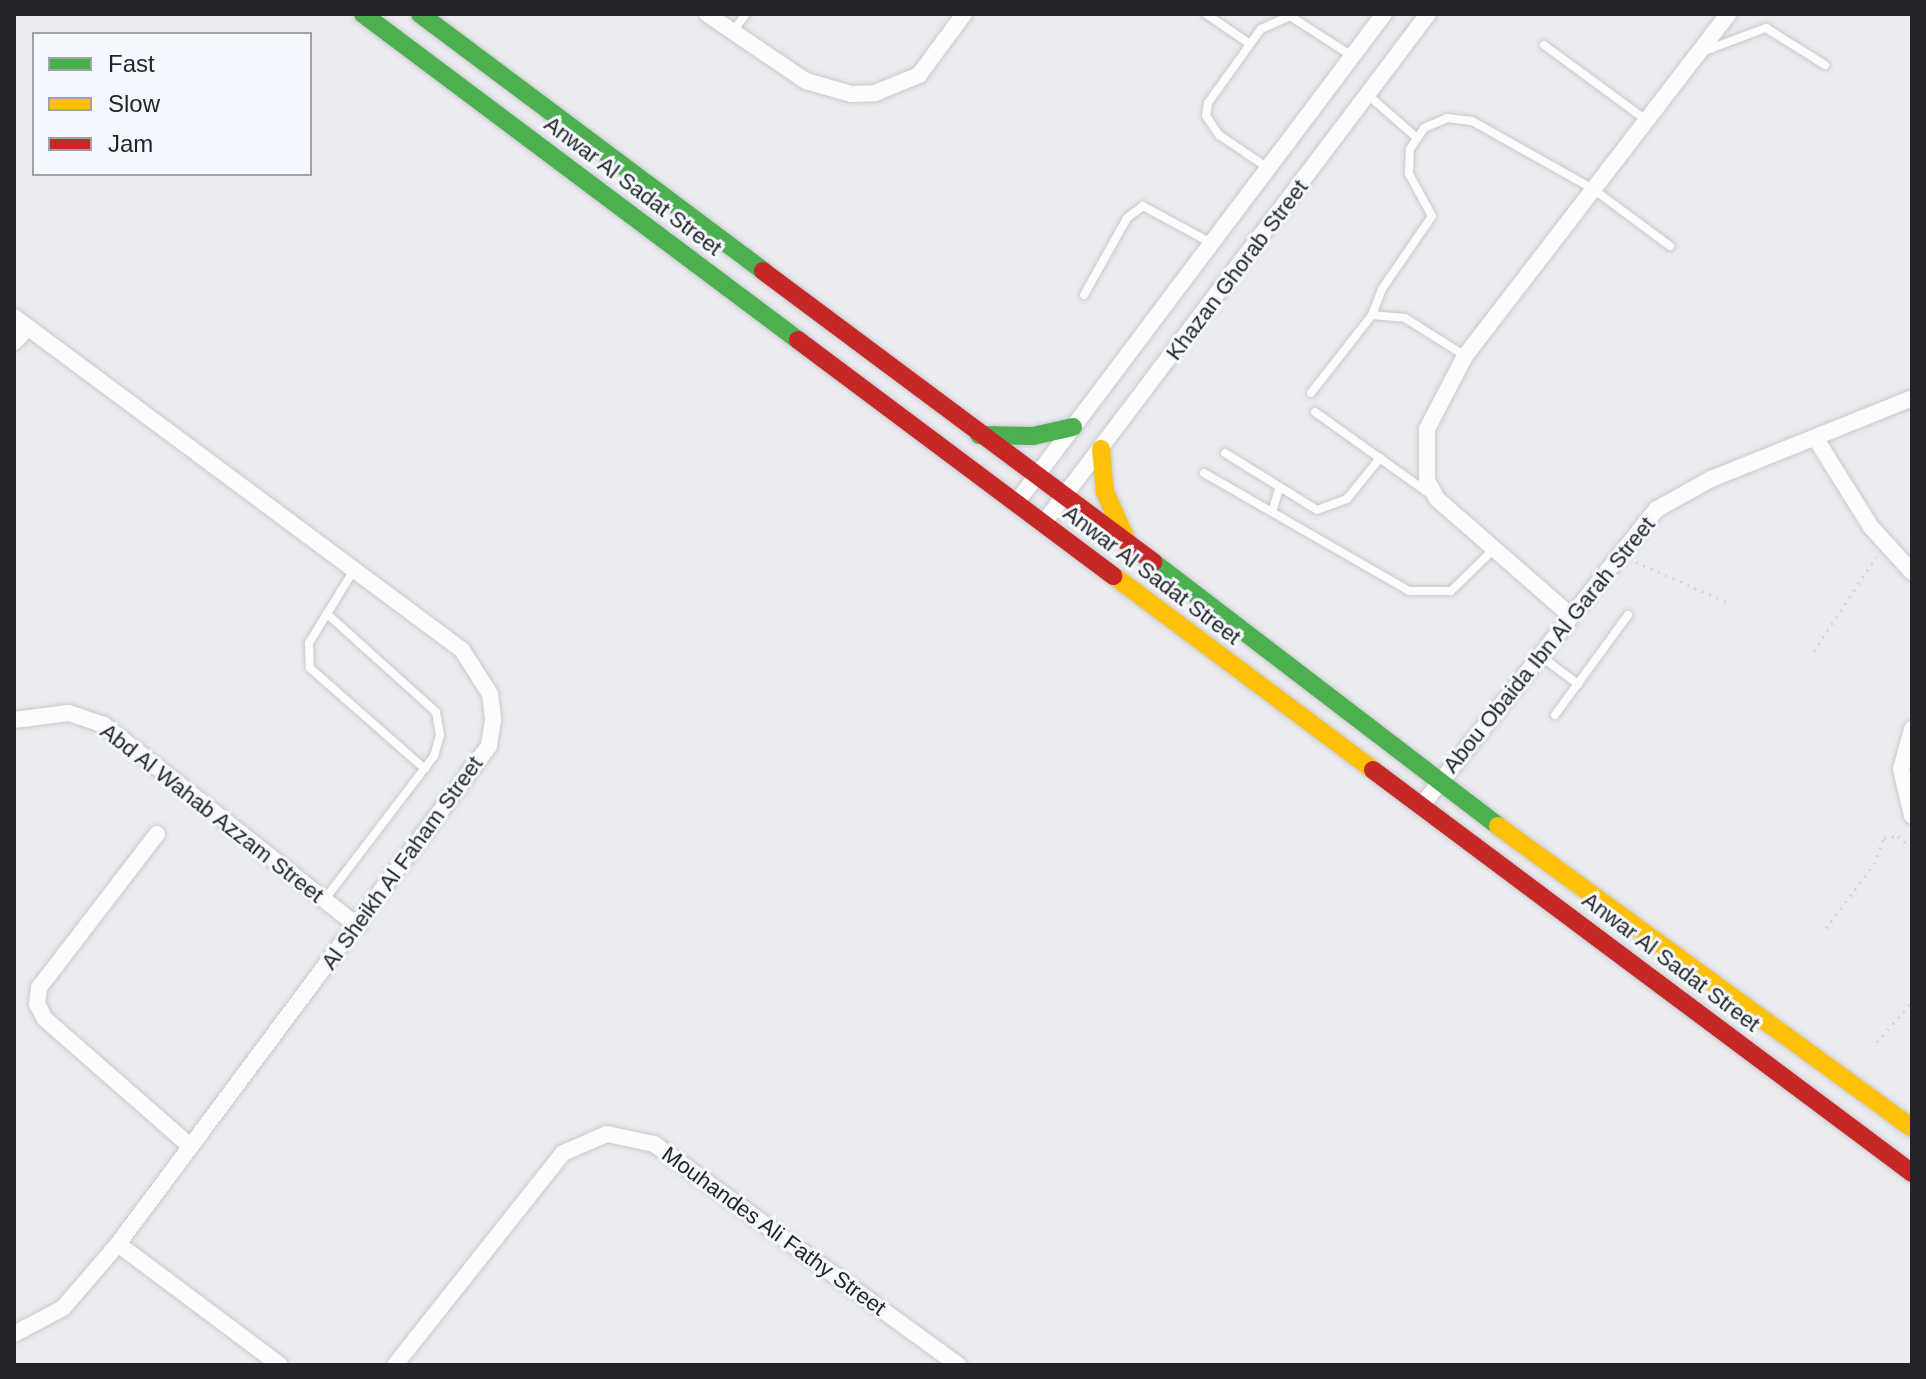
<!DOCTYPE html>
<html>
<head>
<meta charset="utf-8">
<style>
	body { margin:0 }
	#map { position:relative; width:1926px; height:1379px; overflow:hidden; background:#ebecf0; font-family:Helvetica,sans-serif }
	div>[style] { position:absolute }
	.path>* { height:3px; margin-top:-1.5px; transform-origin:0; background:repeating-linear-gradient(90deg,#d5d5d6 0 2px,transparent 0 8px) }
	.roads { filter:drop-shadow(0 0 2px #c9c9cc) drop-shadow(0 0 2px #c9c9cc) }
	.lane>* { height:8px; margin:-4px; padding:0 4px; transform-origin:4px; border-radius:4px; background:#fcfcfd }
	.street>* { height:16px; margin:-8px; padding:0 8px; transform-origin:8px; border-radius:8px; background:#fcfcfd }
	.fast>* { height:18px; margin:-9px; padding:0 9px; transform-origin:9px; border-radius:9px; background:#4caf50 }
	.slow>* { height:18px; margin:-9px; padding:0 9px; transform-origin:9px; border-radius:9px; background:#ffc107 }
	.jam>* { height:18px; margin:-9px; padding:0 9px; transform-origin:9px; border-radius:9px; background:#c62828 }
	span { translate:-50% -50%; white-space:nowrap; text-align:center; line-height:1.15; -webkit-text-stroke:6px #f6f8ff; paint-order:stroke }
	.street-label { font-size:22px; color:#232427 }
	.frame { position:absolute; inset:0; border:16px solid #232427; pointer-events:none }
	.legend { position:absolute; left:32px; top:32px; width:280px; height:144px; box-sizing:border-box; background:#f6f8ff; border:2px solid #a2a3a9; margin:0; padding:10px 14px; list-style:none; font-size:24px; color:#232427 }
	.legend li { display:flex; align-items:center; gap:16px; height:40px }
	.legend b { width:40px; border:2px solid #a2a3a9 }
</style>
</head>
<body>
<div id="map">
	<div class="path">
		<i style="left:1636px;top:562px;width:102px;rotate:23.8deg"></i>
		<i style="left:1814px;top:651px;width:113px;rotate:-56.6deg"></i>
		<i style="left:1826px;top:928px;width:80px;rotate:-53.1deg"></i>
		<i style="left:1874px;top:864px;width:28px;rotate:-69deg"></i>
		<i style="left:1884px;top:838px;width:14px;rotate:-8deg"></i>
		<i style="left:1898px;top:836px;width:19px;rotate:43deg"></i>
		<i style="left:1877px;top:1042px;width:53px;rotate:-48.8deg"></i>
	</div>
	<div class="roads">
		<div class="lane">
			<i style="left:1206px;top:14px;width:53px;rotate:34.3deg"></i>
			<i style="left:733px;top:31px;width:21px;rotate:-53deg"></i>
			<i style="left:1544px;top:45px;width:127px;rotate:36.3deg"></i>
			<i style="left:1699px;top:53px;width:72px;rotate:-20.5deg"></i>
			<i style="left:1766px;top:28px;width:70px;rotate:32.1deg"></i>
			<i style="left:1368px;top:95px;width:64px;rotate:41.2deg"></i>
			<i style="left:1268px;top:168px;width:59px;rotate:-146deg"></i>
			<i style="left:1219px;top:135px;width:23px;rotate:-124deg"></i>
			<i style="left:1206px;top:116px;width:13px;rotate:-81deg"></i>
			<i style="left:1208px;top:103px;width:91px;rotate:-54.4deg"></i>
			<i style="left:1261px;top:29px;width:32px;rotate:-24deg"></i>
			<i style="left:1290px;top:16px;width:74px;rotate:32.8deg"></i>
			<i style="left:1084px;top:295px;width:88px;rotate:-60.8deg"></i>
			<i style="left:1127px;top:218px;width:20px;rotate:-37deg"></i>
			<i style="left:1143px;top:206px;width:77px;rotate:28.6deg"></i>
			<i style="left:1372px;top:315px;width:28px;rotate:-69deg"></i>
			<i style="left:1382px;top:289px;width:88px;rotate:-55.6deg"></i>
			<i style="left:1432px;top:216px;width:48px;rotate:-118.7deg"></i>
			<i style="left:1409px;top:174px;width:25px;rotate:-88deg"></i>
			<i style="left:1410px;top:149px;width:25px;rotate:-56deg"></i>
			<i style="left:1424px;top:128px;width:25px;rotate:-23deg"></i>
			<i style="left:1447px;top:118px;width:25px;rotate:7deg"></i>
			<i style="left:1472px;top:121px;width:139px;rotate:29.3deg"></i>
			<i style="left:1593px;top:189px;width:96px;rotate:36.5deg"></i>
			<i style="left:1311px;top:393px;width:99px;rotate:-52deg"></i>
			<i style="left:1372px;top:315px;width:33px;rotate:5deg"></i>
			<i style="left:1405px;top:318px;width:71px;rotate:32.3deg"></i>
			<i style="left:1315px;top:412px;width:141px;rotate:35.5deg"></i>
			<i style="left:1225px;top:453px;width:108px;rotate:31.8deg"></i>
			<i style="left:1317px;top:510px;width:32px;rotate:-20deg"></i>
			<i style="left:1347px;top:499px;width:53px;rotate:-51.2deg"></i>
			<i style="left:1204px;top:473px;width:237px;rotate:29.9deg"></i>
			<i style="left:1409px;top:591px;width:42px"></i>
			<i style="left:1451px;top:591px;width:56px;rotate:-44.3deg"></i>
			<i style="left:1272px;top:512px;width:24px;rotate:-73deg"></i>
			<i style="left:354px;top:570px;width:86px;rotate:121.7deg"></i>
			<i style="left:309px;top:643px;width:25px;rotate:88deg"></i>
			<i style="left:310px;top:668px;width:153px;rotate:41.3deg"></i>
			<i style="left:1539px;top:655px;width:49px;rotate:36.6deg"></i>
			<i style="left:1555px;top:715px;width:124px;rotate:-53.9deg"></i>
			<i style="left:325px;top:899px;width:180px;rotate:-52.7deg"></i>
			<i style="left:434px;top:756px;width:22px;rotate:-74deg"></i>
			<i style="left:440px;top:735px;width:23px;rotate:-100deg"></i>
			<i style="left:436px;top:712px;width:147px;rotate:-138deg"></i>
		</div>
		<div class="street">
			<i style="left:707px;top:14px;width:120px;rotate:34.1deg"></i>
			<i style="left:806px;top:81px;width:47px;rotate:16.1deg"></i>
			<i style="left:851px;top:94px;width:24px;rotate:-2deg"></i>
			<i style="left:875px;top:93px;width:48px;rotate:-22.2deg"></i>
			<i style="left:919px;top:75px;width:76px;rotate:-53.6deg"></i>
			<i style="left:14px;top:317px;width:558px;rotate:36.62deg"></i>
			<i style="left:462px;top:650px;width:52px;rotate:57.5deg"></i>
			<i style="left:490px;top:694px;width:26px;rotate:83deg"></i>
			<i style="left:493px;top:720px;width:26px;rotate:99deg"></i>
			<i style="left:489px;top:746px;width:621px;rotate:126.69deg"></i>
			<i style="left:118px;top:1244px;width:84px;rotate:130.7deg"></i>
			<i style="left:63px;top:1308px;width:55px;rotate:152deg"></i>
			<i style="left:14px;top:342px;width:20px;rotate:-45deg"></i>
			<i style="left:1816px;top:439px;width:104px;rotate:58deg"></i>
			<i style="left:1871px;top:527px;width:61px;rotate:47.7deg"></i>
			<i style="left:1016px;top:503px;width:612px;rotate:-53.04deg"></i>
			<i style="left:1043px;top:524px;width:639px;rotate:-52.95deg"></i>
			<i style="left:1570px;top:615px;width:176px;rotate:-138.9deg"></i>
			<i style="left:1437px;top:499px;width:21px;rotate:-118deg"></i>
			<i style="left:1427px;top:480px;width:51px;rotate:-90deg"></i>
			<i style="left:1427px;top:429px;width:82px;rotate:-62.5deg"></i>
			<i style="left:1465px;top:356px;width:431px;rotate:-52.4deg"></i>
			<i style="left:14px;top:720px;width:55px;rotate:-7.3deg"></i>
			<i style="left:69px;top:713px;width:37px;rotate:19deg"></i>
			<i style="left:104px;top:725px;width:324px;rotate:38.4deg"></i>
			<i style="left:1912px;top:729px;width:41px;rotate:105.4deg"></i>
			<i style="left:1901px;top:769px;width:48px;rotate:76.8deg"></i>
			<i style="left:1422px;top:805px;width:378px;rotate:-51.6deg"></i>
			<i style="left:1657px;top:509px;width:62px;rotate:-29.1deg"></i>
			<i style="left:1711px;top:479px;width:217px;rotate:-21.9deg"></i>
			<i style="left:157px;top:834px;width:194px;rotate:127.5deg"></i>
			<i style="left:39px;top:988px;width:16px;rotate:97deg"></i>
			<i style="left:37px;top:1004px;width:17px;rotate:62deg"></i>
			<i style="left:45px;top:1019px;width:193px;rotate:41.2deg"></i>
			<i style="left:118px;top:1244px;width:202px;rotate:36.8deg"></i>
			<i style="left:395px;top:1365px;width:270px;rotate:-51.6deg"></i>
			<i style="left:563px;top:1153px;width:48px;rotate:-23.4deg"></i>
			<i style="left:607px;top:1134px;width:48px;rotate:12deg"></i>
			<i style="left:654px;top:1144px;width:376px;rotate:36deg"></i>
		</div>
		<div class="fast">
			<i style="left:363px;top:14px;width:544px;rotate:36.85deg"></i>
			<i style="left:420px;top:14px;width:429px;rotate:36.8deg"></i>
			<i style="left:979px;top:435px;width:54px;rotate:1.1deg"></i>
			<i style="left:1033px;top:436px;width:41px;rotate:-12.7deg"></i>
			<i style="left:1153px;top:562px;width:434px;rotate:37.4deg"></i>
		</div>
		<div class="slow">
			<i style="left:1101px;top:449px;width:43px;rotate:84.7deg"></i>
			<i style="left:1105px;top:492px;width:54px;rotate:65.8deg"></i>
			<i style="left:1114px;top:576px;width:324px;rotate:36.8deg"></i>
			<i style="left:1498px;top:826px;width:512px;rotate:36.11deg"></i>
		</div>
		<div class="jam">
			<i style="left:763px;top:271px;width:487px;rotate:36.7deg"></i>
			<i style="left:798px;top:340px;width:394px;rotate:36.8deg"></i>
			<i style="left:1373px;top:770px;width:673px;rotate:36.78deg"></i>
		</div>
	</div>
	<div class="street-label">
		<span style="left:633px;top:186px;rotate:37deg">Anwar Al Sadat Street</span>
		<span style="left:1237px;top:270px;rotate:-53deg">Khazan Ghorab Street</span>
		<span style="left:1152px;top:575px;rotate:37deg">Anwar Al Sadat Street</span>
		<span style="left:1549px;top:645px;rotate:-51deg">Abou Obaida Ibn Al Garah Street</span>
		<span style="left:212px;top:813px;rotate:38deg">Abd Al Wahab Azzam Street</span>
		<span style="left:402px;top:863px;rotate:-54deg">Al Sheikh Al Faham Street</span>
		<span style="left:1671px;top:962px;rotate:37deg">Anwar Al Sadat Street</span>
		<span style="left:774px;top:1231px;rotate:36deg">Mouhandes Ali Fathy Street</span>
	</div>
	<div class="frame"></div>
	<ul class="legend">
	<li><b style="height:10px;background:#4caf50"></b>Fast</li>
	<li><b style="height:10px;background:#ffc107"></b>Slow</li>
	<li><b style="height:10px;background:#c62828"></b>Jam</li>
	</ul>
</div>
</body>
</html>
